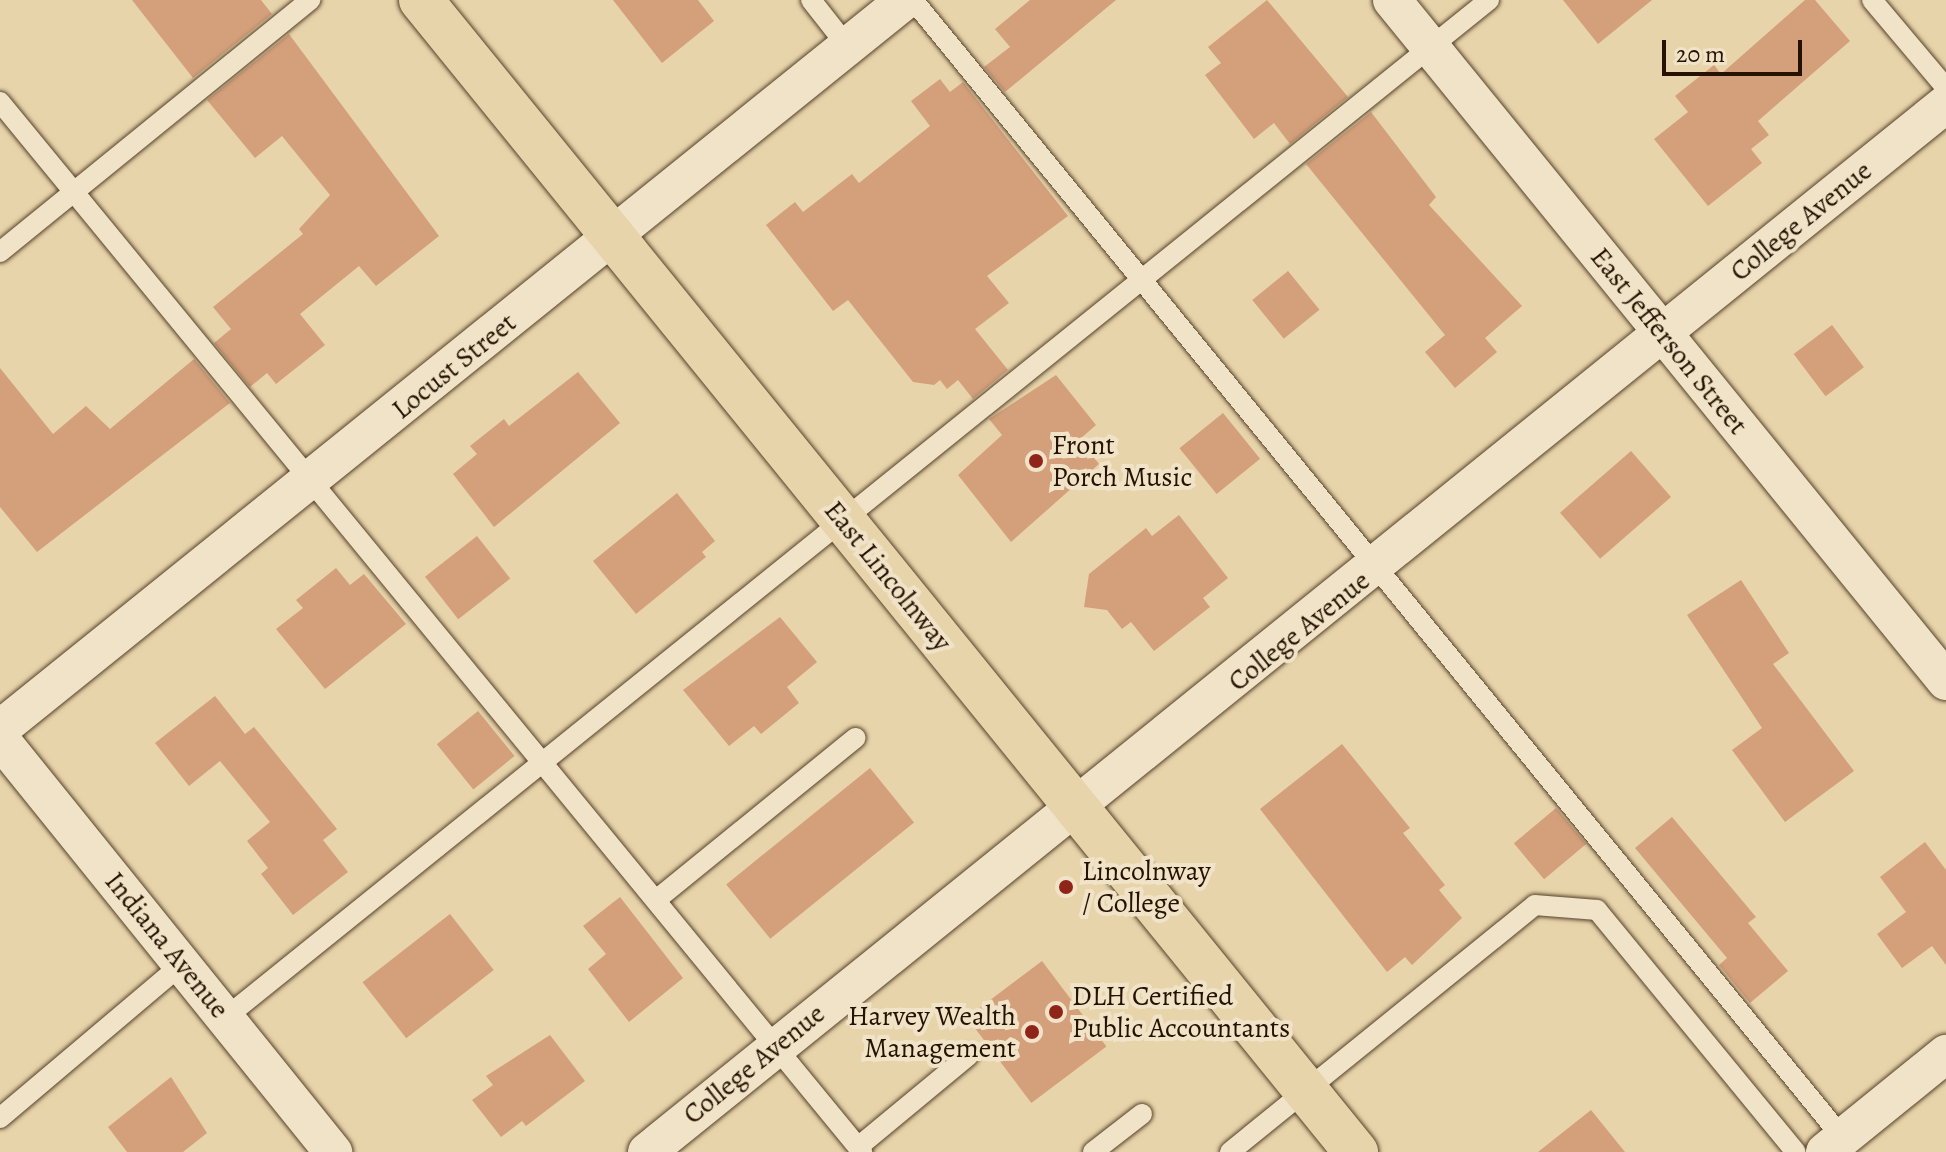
<!DOCTYPE html>
<html>
<head>
<meta charset="utf-8">
<style>
	body { margin:0 }
	#map { position:relative; width:1946px; height:1152px; overflow:hidden; background:#e8d4aa; font-family:Alegreya,serif }
	div>[style] { position:absolute }
	.building>* { inset:0; background:#d49f7b; transform-origin:0 0 }
	.roads { filter:drop-shadow(0 0 2px #56422a) drop-shadow(0 0 2px #56422a) }
	.service>* { height:20px; margin:-10px; padding:0 10px; transform-origin:10px; border-radius:10px; background:#f0e3c8 }
	.minor>* { height:38px; margin:-19px; padding:0 19px; transform-origin:19px; border-radius:19px; background:#f0e3c8 }
	.primary>* { height:44px; margin:-22px; padding:0 22px; transform-origin:22px; border-radius:22px; background:#e8d4aa }
	.dots>* { width:22px; height:22px; translate:-50% -50%; box-sizing:border-box; border:4px solid #f0e3c8; border-radius:50% }
	span { translate:-50% -50%; white-space:nowrap; text-align:center; line-height:1.15; -webkit-text-stroke:8px #f0e3c8; paint-order:stroke }
	.street-label { font-size:28px; color:#261200 }
	.poi-label { font-size:28px; color:#261200 }
	.left { translate:0 -50%; text-align:left }
	.right { translate:-100% -50%; text-align:right }
	.scale { position:absolute; left:1662px; top:40px; width:140px; height:36px; box-sizing:border-box; border:4px solid #261200; border-top:0; padding-left:10px; font-size:24px; line-height:28px; white-space:nowrap; color:#261200; -webkit-text-stroke:6px #f0e3c8; paint-order:stroke }
</style>
</head>
<body>
<div id="map">
	<div class="building">
		<i style="clip-path:polygon(132px 0,261px 0,272px 14px,193px 78px)"></i>
		<i style="clip-path:polygon(613px 0,698px 0,714px 21px,662px 63px)"></i>
		<i style="clip-path:polygon(1030px 0,1116px 0,1005px 92px,984px 67px,1010px 47px,995px 29px)"></i>
		<i style="clip-path:polygon(1267px 0,1348px 97px,1290px 144px,1274px 123px,1254px 139px,1205px 75px,1221px 63px,1208px 47px)"></i>
		<i style="clip-path:polygon(1563px 0,1652px 0,1598px 44px)"></i>
		<i style="clip-path:polygon(1805px 0,1815px 0,1850px 41px,1758px 121px,1769px 135px,1751px 149px,1762px 163px,1708px 206px,1654px 139px,1688px 112px,1675px 96px,1714px 65px,1721px 74px)"></i>
		<i style="clip-path:polygon(289px 34px,439px 236px,376px 286px,359px 266px,300px 314px,325px 345px,276px 384px,267px 373px,250px 387px,214px 343px,231px 329px,213px 307px,303px 234px,299px 229px,330px 195px,282px 136px,255px 158px,207px 100px)"></i>
		<i style="clip-path:polygon(940px 79px,950px 92px,963px 82px,1068px 216px,987px 276px,1009px 303px,975px 329px,1008px 370px,973px 399px,958px 380px,947px 389px,940px 380px,934px 385px,913px 382px,848px 300px,833px 311px,766px 225px,795px 202px,803px 212px,852px 174px,859px 183px,930px 126px,911px 101px)"></i>
		<i style="clip-path:polygon(1371px 112px,1436px 197px,1429px 205px,1522px 306px,1485px 338px,1497px 352px,1455px 388px,1425px 352px,1445px 335px,1306px 164px)"></i>
		<i style="left:1288px;top:271px;width:50px;height:46px;rotate:51deg"></i>
		<i style="left:1832px;top:325px;width:53px;height:48px;rotate:53deg"></i>
		<i style="clip-path:polygon(194px 359px,230px 403px,37px 552px,0 507px,0 368px,53px 434px,86px 406px,110px 429px)"></i>
		<i style="clip-path:polygon(578px 372px,620px 423px,494px 527px,453px 474px,477px 454px,470px 446px,504px 419px,509px 426px)"></i>
		<i style="clip-path:polygon(1056px 375px,1096px 425px,1080px 439px,1099px 464px,1011px 542px,958px 475px,1002px 435px,989px 419px)"></i>
		<i style="left:1223px;top:413px;width:59px;height:56px;rotate:51deg"></i>
		<i style="left:1631px;top:451px;width:61px;height:94px;rotate:49deg"></i>
		<i style="clip-path:polygon(677px 493px,715px 541px,702px 552px,706px 557px,636px 614px,593px 561px)"></i>
		<i style="clip-path:polygon(1179px 515px,1228px 578px,1203px 598px,1210px 607px,1154px 651px,1131px 622px,1122px 629px,1107px 610px,1084px 607px,1089px 574px,1146px 528px,1152px 536px)"></i>
		<i style="left:477px;top:536px;width:54px;height:66px;rotate:52deg"></i>
		<i style="clip-path:polygon(336px 568px,350px 585px,364px 574px,406px 624px,325px 689px,276px 629px,303px 608px,296px 600px)"></i>
		<i style="clip-path:polygon(1741px 580px,1789px 653px,1773px 664px,1854px 771px,1785px 822px,1732px 750px,1762px 728px,1687px 615px)"></i>
		<i style="clip-path:polygon(780px 617px,817px 662px,787px 687px,799px 703px,761px 734px,754px 726px,729px 746px,683px 690px)"></i>
		<i style="clip-path:polygon(215px 696px,245px 734px,254px 727px,337px 829px,323px 840px,348px 872px,293px 915px,261px 874px,268px 868px,247px 841px,270px 822px,220px 761px,189px 786px,155px 743px)"></i>
		<i style="left:478px;top:711px;width:58px;height:53px;rotate:51deg"></i>
		<i style="clip-path:polygon(1342px 744px,1410px 828px,1403px 833px,1445px 885px,1439px 890px,1462px 918px,1412px 965px,1405px 957px,1387px 972px,1260px 809px)"></i>
		<i style="left:870px;top:768px;width:70px;height:185px;rotate:51deg"></i>
		<i style="left:1556px;top:808px;width:47px;height:55px;rotate:50deg"></i>
		<i style="clip-path:polygon(1672px 817px,1756px 917px,1748px 923px,1788px 971px,1750px 1003px,1719px 965px,1727px 958px,1635px 848px)"></i>
		<i style="clip-path:polygon(1925px 842px,1946px 870px,1946px 965px,1932px 946px,1902px 968px,1877px 934px,1906px 912px,1880px 877px)"></i>
		<i style="clip-path:polygon(620px 897px,683px 978px,629px 1022px,588px 969px,606px 954px,583px 926px)"></i>
		<i style="left:450px;top:914px;width:71px;height:111px;rotate:52deg"></i>
		<i style="left:1042px;top:961px;width:107px;height:94px;rotate:53deg"></i>
		<i style="clip-path:polygon(550px 1035px,585px 1081px,526px 1126px,522px 1121px,501px 1137px,472px 1100px,493px 1085px,486px 1076px)"></i>
		<i style="clip-path:polygon(171px 1077px,207px 1133px,183px 1152px,127px 1152px,108px 1127px)"></i>
		<i style="clip-path:polygon(1591px 1110px,1625px 1152px,1538px 1152px)"></i>
	</div>
	<div class="roads">
		<div class="service">
			<i style="left:811px;top:0;width:60px;rotate:51.8deg"></i>
			<i style="left:913px;top:0;width:1476px;rotate:50.75deg"></i>
			<i style="left:1872px;top:0;width:115px;rotate:49.9deg"></i>
			<i style="left:0;top:102px;width:1359px;rotate:50.62deg"></i>
			<i style="left:0;top:252px;width:400px;rotate:-39.1deg"></i>
			<i style="left:656px;top:900px;width:257px;rotate:-39.1deg"></i>
			<i style="left:225px;top:1018px;width:1623px;rotate:-38.85deg"></i>
			<i style="left:0;top:1118px;width:238px;rotate:-40.2deg"></i>
			<i style="left:858px;top:1147px;width:143px;rotate:-39.6deg"></i>
			<i style="left:1093px;top:1152px;width:62px;rotate:-37.8deg"></i>
			<i style="left:1230px;top:1152px;width:392px;rotate:-39deg"></i>
			<i style="left:1535px;top:905px;width:62px;rotate:4.6deg"></i>
			<i style="left:1597px;top:910px;width:313px;rotate:50.6deg"></i>
		</div>
		<div class="minor">
			<i style="left:1392px;top:0;width:878px;rotate:50.87deg"></i>
			<i style="left:0;top:729px;width:1162px;rotate:-38.85deg"></i>
			<i style="left:0;top:739px;width:531px;rotate:51.12deg"></i>
			<i style="left:647px;top:1152px;width:1669px;rotate:-38.9deg"></i>
			<i style="left:1825px;top:1152px;width:156px;rotate:-39deg"></i>
		</div>
		<div class="primary">
			<i style="left:421px;top:0;width:1484px;rotate:50.94deg"></i>
		</div>
	</div>
	<div class="dots">
		<i style="left:1036px;top:461px;background:#8f2418"></i>
		<i style="left:1066px;top:887px;background:#8f2418"></i>
		<i style="left:1056px;top:1012px;background:#8f2418"></i>
		<i style="left:1032px;top:1032px;background:#8f2418"></i>
	</div>
	<div class="street-label">
		<span style="left:1801px;top:221px;rotate:-39deg">College Avenue</span>
		<span style="left:1669px;top:341px;rotate:51deg">East Jefferson Street</span>
		<span style="left:454px;top:366px;rotate:-39deg">Locust Street</span>
		<span style="left:888px;top:576px;rotate:51deg">East Lincolnway</span>
		<span style="left:1299px;top:631px;rotate:-39deg">College Avenue</span>
		<span style="left:167px;top:945px;rotate:51deg">Indiana Avenue</span>
		<span style="left:754px;top:1064px;rotate:-39deg">College Avenue</span>
	</div>
	<div class="poi-label">
		<span class="left" style="left:1052px;top:461px">Front<br>Porch Music</span>
		<span class="left" style="left:1082px;top:887px">Lincolnway<br>/ College</span>
		<span class="left" style="left:1072px;top:1012px">DLH Certified<br>Public Accountants</span>
		<span class="right" style="left:1016px;top:1032px">Harvey Wealth<br>Management</span>
	</div>
	<div class="scale">20 m</div>
</div>
</body>
</html>
